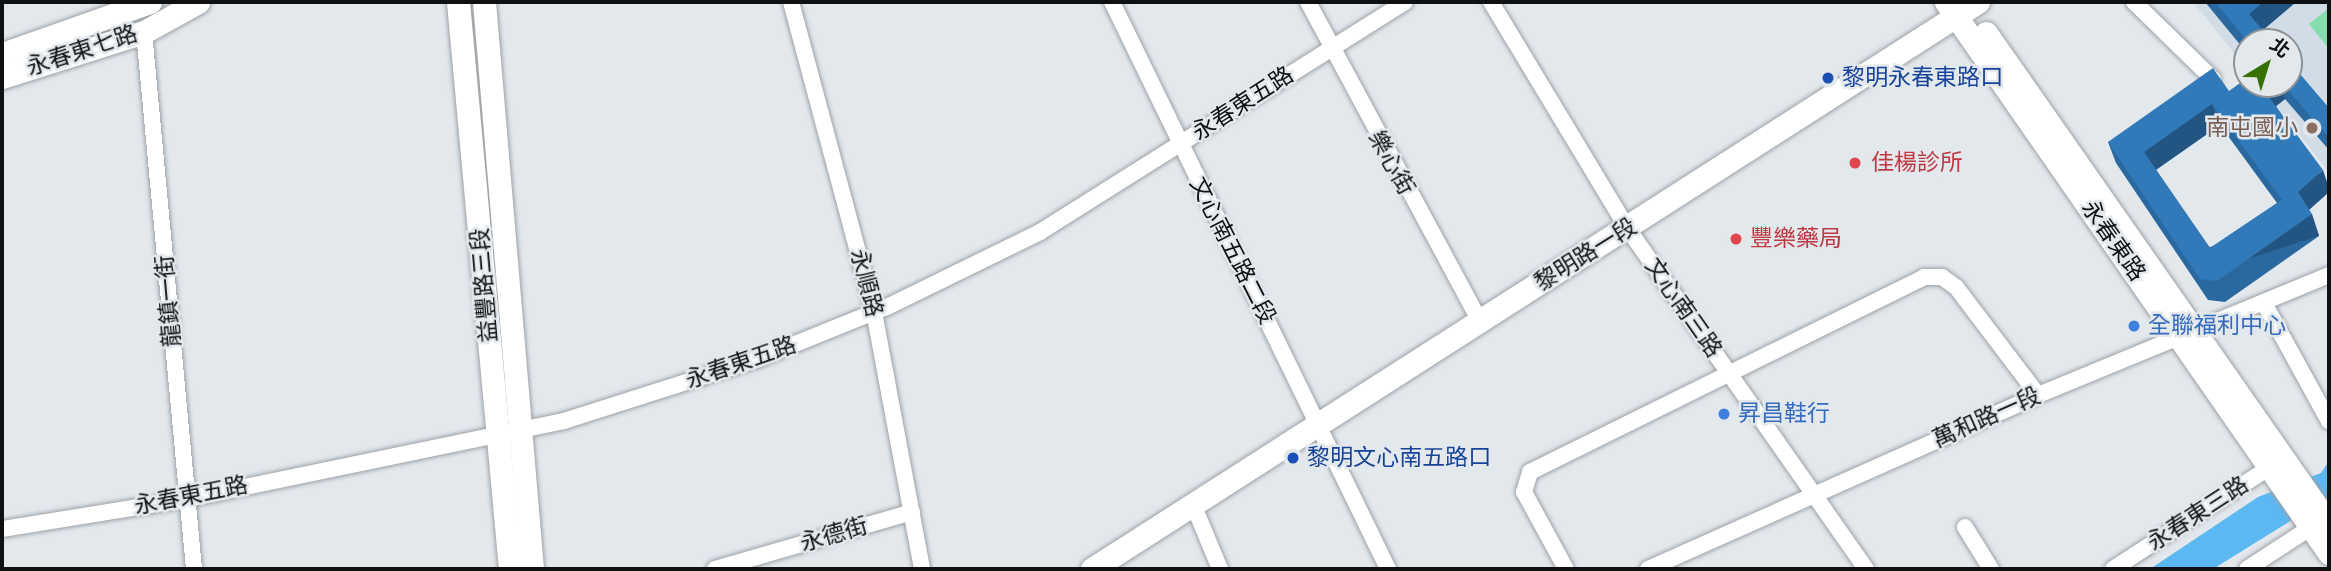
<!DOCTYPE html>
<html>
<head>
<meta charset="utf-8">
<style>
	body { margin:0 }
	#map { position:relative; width:2331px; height:571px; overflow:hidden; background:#e3e8ed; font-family:"Nunito Sans","Noto Sans TC",sans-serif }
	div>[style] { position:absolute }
	.built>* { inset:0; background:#d1dce6 }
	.green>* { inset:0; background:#85dcac }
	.water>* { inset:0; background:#5bb8f3 }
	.roads { filter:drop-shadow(0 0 2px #9da2a6) drop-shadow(0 0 2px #9da2a6) }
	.street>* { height:16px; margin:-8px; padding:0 8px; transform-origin:8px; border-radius:8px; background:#fff }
	.secondary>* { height:23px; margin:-11.5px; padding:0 11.5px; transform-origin:11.5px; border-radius:11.5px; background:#fff }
	.wall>* { inset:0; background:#2a69a0 }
	.shaded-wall>* { inset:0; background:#225582; transform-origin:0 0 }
	.building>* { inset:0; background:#317aba }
	.dots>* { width:19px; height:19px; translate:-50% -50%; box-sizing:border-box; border:4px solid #e3e8ed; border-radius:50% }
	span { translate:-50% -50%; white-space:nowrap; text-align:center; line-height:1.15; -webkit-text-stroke:5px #e3e8ed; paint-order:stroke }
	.street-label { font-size:23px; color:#0f1012 }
	.transit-label { font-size:23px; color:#164399 }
	.left { translate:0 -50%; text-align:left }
	.education-label { font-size:23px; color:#785e54 }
	.right { translate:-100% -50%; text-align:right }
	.health-label { font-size:23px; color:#be3a42 }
	.shop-label { font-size:23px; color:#366cbe }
	.frame { position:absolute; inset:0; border:4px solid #0f1012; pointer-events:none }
	.north { position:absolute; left:2233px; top:28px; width:70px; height:70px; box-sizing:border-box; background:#e3e8ed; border:2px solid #8e9295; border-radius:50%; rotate:38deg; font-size:19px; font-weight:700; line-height:28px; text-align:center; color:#0f1012 }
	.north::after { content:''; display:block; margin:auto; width:24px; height:32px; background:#377102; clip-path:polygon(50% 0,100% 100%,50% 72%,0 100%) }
</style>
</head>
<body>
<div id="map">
	<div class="built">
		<i style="clip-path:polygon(2193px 2px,2329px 2px,2329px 172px,2259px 84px,2289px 84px,2289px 42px,2247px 42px,2247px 69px)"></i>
	</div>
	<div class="green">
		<i style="clip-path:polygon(2329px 8px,2329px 49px,2309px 24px)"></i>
	</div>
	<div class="water">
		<i style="clip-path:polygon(2329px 461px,2329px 497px,2213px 569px,2150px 569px,2258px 497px,2321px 473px)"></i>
	</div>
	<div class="roads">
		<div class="street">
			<i style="left:791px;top:2px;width:321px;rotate:75deg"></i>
			<i style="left:874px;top:312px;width:261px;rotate:79.4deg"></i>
			<i style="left:1112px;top:2px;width:631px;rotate:64.04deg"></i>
			<i style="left:1308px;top:2px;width:363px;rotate:61.7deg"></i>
			<i style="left:1491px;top:2px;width:265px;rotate:58.9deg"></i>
			<i style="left:1628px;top:229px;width:415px;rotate:55deg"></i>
			<i style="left:2134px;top:2px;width:110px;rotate:44.3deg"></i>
			<i style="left:144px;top:32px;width:539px;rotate:84.68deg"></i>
			<i style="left:2264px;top:303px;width:135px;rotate:61.2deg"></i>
			<i style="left:1193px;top:504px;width:70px;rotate:67.4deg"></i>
			<i style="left:1965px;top:527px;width:49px;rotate:58.2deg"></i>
			<i style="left:2px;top:529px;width:187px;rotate:-9.2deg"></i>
			<i style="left:187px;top:499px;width:385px;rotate:-11.7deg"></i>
			<i style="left:564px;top:421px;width:204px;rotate:-17.7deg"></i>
			<i style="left:758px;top:359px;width:139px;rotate:-22deg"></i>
			<i style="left:887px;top:307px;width:170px;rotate:-26.1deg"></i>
			<i style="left:1040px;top:232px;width:431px;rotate:-32.2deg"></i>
			<i style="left:715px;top:569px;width:205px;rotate:-16.1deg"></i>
			<i style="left:1566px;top:569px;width:88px;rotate:-118.6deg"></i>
			<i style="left:1524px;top:492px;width:21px;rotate:-73deg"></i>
			<i style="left:1530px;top:472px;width:440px;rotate:-26.3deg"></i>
			<i style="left:1924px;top:277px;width:18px"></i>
			<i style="left:1942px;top:277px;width:17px;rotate:36deg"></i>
			<i style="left:1956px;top:287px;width:136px;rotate:52.8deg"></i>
			<i style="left:1648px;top:569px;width:427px;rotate:-24deg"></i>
			<i style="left:2038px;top:395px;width:315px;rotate:-22.4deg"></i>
			<i style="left:2113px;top:569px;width:194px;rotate:-33deg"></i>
			<i style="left:2247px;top:569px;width:75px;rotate:-33.1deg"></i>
		</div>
		<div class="secondary">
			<i style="left:458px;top:2px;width:569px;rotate:84.76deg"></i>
			<i style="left:484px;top:2px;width:569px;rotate:85.16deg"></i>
			<i style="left:1946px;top:2px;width:671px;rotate:55.2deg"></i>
			<i style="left:1986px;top:33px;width:599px;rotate:55.06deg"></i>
			<i style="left:2px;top:54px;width:157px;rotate:-19.4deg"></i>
			<i style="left:2px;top:77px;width:149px;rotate:-17.6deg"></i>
			<i style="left:144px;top:32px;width:62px;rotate:-29.1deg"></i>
			<i style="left:1092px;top:569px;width:1052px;rotate:-32.62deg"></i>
		</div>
	</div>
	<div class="wall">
		<i style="clip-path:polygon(2205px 2px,2296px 2px,2263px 30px,2273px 42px,2247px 42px,2247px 53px)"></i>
		<i style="clip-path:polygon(evenodd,2247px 84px,2289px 84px,2329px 108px,2329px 150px,2285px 99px,2276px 106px,2329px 188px,2329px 192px,2309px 210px,2319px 236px,2225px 302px,2208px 300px,2116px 163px,2108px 142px,2247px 84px,2220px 125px,2277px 203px,2210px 248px,2156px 170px,2220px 125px)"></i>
	</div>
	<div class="shaded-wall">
		<i style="clip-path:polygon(2263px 2px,2296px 2px,2257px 35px,2249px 14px)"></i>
		<i style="clip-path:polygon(2270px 84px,2280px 84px,2285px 99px,2271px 110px,2263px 89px)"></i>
		<i style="clip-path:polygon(2212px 104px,2220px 125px,2151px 173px,2144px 152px)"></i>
		<i style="clip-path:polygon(2323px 170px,2329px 188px,2329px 192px,2305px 213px,2298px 192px)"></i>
		<i style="left:2312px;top:214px;width:23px;height:116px;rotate:72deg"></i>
	</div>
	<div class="building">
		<i style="clip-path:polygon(2215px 2px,2263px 2px,2249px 14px,2273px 42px,2248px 42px)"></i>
		<i style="clip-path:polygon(2289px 61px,2329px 108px,2329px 138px,2283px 84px,2289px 84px)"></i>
		<i style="clip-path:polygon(evenodd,2213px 68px,2229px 91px,2247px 78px,2247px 84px,2270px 84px,2263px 89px,2323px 170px,2298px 192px,2312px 214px,2217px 281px,2200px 279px,2108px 142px,2213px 68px,2212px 104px,2282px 200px,2210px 248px,2144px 152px,2212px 104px)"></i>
	</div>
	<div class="dots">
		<i style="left:1828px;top:78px;background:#1a4fb4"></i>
		<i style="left:2312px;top:128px;background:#8d6e63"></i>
		<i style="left:1855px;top:163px;background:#e0444e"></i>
		<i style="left:1736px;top:239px;background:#e0444e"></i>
		<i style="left:2134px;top:326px;background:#3f7fe0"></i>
		<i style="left:1724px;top:414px;background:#3f7fe0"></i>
		<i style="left:1293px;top:458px;background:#1a4fb4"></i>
	</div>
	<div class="street-label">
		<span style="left:82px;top:51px;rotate:-18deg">永春東七路</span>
		<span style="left:1243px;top:104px;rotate:-33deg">永春東五路</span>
		<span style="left:1391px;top:163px;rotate:61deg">樂心街</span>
		<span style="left:2113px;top:241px;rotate:55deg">永春東路</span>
		<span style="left:1232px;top:251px;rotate:63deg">文心南五路二段</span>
		<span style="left:1586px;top:255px;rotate:-32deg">黎明路一段</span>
		<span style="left:866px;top:283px;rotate:76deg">永順路</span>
		<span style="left:485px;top:285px;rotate:-95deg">益豐路三段</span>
		<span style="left:169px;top:301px;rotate:-95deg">龍鎮一街</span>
		<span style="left:1683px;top:308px;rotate:55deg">文心南三路</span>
		<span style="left:741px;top:363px;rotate:-19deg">永春東五路</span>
		<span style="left:1987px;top:418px;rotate:-24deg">萬和路一段</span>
		<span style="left:191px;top:496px;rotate:-11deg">永春東五路</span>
		<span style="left:2198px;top:514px;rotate:-33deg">永春東三路</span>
		<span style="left:834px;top:535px;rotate:-16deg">永德街</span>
	</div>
	<div class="transit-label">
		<span class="left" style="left:1842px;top:78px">黎明永春東路口</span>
		<span class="left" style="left:1307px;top:458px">黎明文心南五路口</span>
	</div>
	<div class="education-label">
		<span class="right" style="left:2298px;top:128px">南屯國小</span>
	</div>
	<div class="health-label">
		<span class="left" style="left:1871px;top:163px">佳楊診所</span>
		<span class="left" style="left:1750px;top:239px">豐樂藥局</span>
	</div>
	<div class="shop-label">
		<span class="left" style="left:2148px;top:326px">全聯福利中心</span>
		<span class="left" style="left:1738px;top:414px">昇昌鞋行</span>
	</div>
	<div class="frame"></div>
	<div class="north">北</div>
</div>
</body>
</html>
